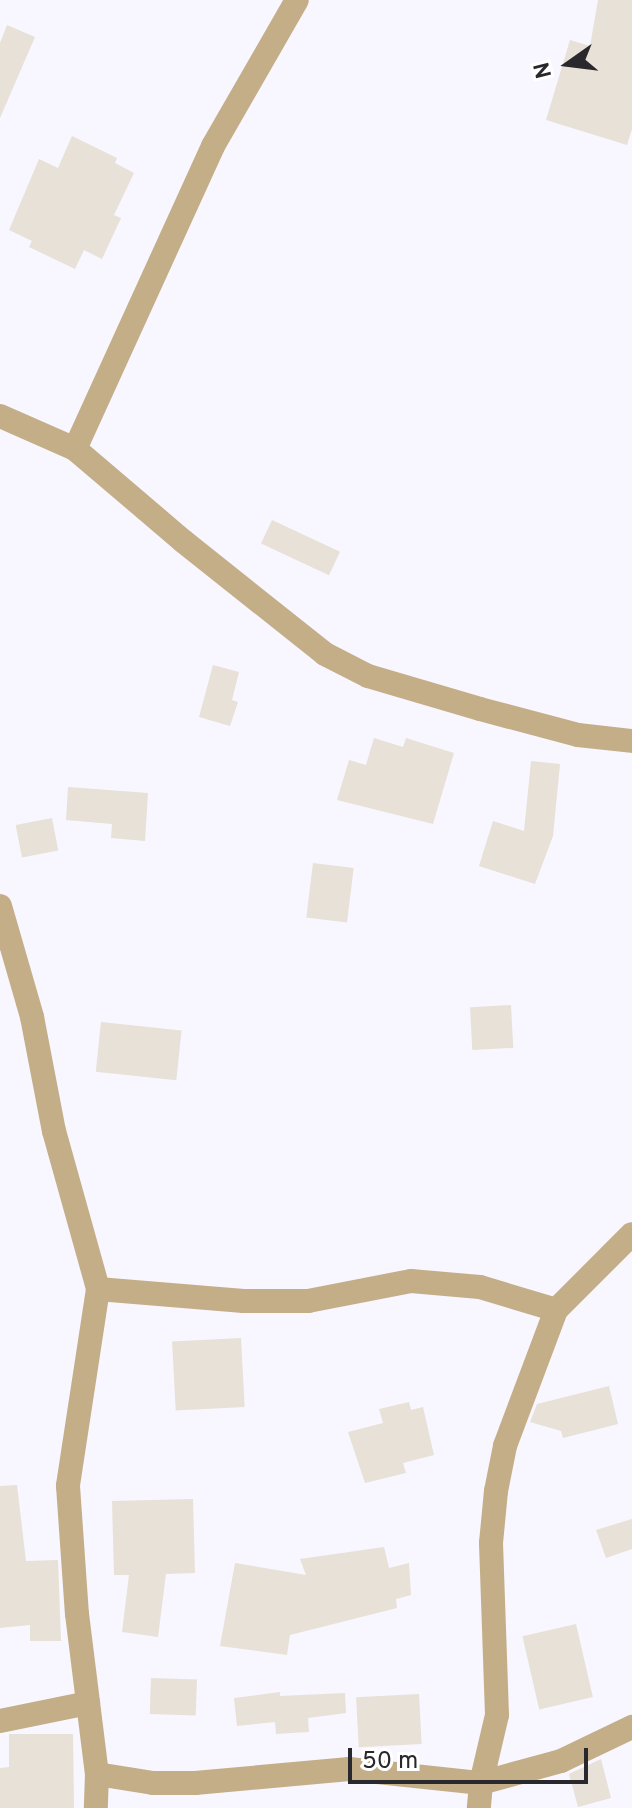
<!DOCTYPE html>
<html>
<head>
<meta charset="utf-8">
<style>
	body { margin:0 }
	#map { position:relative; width:632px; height:1808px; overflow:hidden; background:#f8f6ff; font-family:Overpass,sans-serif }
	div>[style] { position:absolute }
	.building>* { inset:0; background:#e8e1d7; transform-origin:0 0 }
	.minor>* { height:24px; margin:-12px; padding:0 12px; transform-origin:12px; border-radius:12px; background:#c4ae87 }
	span { translate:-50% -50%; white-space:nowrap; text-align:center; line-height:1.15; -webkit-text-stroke:7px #fff; paint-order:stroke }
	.north { position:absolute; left:528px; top:24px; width:80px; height:80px; -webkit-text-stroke:6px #fff; paint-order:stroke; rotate:256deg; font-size:22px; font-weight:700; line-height:32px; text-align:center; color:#29282c }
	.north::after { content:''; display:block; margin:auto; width:28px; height:36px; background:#29282c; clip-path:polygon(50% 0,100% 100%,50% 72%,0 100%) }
	.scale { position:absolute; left:348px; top:1748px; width:240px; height:36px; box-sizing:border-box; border:4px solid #29282c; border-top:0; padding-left:10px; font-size:24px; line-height:28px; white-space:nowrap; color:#29282c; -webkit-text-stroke:6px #fff; paint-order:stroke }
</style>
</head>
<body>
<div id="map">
	<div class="building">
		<i style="clip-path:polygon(598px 0,632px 0,632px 129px,627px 145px,546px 120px,570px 40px,590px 46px)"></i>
		<i style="clip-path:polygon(7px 25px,35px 37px,0 118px,0 43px)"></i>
		<i style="clip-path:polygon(72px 136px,117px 158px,115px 163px,134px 173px,114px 215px,121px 218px,102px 259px,84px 250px,75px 269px,29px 247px,32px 241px,9px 230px,39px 159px,58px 168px)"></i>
		<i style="left:272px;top:520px;width:75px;height:26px;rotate:25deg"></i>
		<i style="clip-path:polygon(213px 665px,239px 672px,232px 700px,238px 702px,230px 726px,199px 717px)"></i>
		<i style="clip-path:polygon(374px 738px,403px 747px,406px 738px,454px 753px,433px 824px,337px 800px,349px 760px,366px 765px)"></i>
		<i style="clip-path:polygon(531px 761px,560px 764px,553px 836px,535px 884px,479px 866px,493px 821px,524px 831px)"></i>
		<i style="clip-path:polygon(68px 787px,148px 793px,145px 841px,111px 838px,112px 824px,66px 820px)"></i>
		<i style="left:52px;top:818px;width:33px;height:37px;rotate:79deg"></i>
		<i style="left:313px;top:863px;width:41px;height:55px;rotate:7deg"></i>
		<i style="left:511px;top:1005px;width:43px;height:41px;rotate:87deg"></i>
		<i style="left:101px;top:1022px;width:81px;height:50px;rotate:6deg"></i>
		<i style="left:241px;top:1338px;width:69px;height:69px;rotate:87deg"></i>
		<i style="clip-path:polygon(609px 1386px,618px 1424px,563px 1438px,561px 1431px,530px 1422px,537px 1404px)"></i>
		<i style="clip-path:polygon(409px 1402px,411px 1410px,423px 1407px,434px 1455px,403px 1463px,406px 1473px,365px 1483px,348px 1432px,383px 1423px,379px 1409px)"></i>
		<i style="clip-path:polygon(17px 1485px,26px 1561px,58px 1560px,61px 1641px,30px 1641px,30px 1625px,0 1628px,0 1486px)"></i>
		<i style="clip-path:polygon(193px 1499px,195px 1573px,166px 1574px,158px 1637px,122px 1632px,129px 1575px,114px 1575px,112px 1501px)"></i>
		<i style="clip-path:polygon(632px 1519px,632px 1549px,606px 1558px,596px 1530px)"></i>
		<i style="clip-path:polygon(384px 1547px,389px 1568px,409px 1563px,411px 1595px,396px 1599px,397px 1608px,290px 1635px,287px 1655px,220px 1646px,235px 1563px,306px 1575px,300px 1559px)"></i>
		<i style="left:576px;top:1624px;width:75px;height:55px;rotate:77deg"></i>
		<i style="left:151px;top:1678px;width:46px;height:36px;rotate:2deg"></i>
		<i style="clip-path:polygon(280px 1692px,280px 1696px,345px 1693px,346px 1713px,308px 1718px,309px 1732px,276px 1734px,275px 1722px,237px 1726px,234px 1698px)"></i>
		<i style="left:419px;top:1694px;width:50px;height:63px;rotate:87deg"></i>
		<i style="clip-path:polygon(9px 1734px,73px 1734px,74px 1808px,0 1808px,0 1768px,9px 1767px)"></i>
		<i style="clip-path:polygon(601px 1759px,611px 1798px,578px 1807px,569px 1774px)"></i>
	</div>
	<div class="minor">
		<i style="left:0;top:416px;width:82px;rotate:23.7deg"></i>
		<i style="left:75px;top:449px;width:142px;rotate:40.4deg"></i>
		<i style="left:183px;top:541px;width:181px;rotate:38.5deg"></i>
		<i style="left:325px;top:654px;width:48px;rotate:27.1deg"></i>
		<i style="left:368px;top:676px;width:117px;rotate:16.4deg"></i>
		<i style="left:480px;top:709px;width:101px;rotate:14.9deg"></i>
		<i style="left:578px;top:735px;width:54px;rotate:6.3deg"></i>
		<i style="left:75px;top:449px;width:333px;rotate:-65.5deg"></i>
		<i style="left:213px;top:146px;width:168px;rotate:-60.1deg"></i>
		<i style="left:0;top:906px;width:116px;rotate:73.9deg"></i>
		<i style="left:32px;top:1017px;width:116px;rotate:79.1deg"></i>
		<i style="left:54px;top:1131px;width:164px;rotate:74.4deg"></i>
		<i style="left:98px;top:1289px;width:199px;rotate:98.7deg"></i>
		<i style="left:68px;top:1486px;width:128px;rotate:86deg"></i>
		<i style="left:77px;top:1614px;width:161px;rotate:82.9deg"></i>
		<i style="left:97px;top:1774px;width:34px;rotate:92deg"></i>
		<i style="left:98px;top:1289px;width:146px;rotate:4.7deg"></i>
		<i style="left:244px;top:1301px;width:64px"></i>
		<i style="left:308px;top:1301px;width:105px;rotate:-11deg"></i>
		<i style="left:411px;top:1281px;width:69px;rotate:5deg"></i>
		<i style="left:480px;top:1287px;width:79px;rotate:16.8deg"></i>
		<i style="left:556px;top:1310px;width:145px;rotate:110.6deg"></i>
		<i style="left:505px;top:1446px;width:46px;rotate:101.3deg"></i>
		<i style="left:496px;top:1491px;width:52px;rotate:95.5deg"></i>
		<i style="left:491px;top:1543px;width:172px;rotate:88deg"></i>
		<i style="left:497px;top:1715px;width:70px;rotate:103.2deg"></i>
		<i style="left:481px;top:1783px;width:25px;rotate:95deg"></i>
		<i style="left:556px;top:1310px;width:107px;rotate:-45deg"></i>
		<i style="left:0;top:1721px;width:90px;rotate:-11.6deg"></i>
		<i style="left:97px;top:1774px;width:57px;rotate:9.1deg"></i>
		<i style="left:153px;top:1783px;width:42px"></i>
		<i style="left:195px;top:1783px;width:155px;rotate:-5.2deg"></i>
		<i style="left:349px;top:1769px;width:133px;rotate:6.1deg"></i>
		<i style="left:481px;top:1783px;width:83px;rotate:-15.4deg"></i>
		<i style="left:561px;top:1761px;width:79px;rotate:-25.6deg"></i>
	</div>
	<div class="north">N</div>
	<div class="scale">50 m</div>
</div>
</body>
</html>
